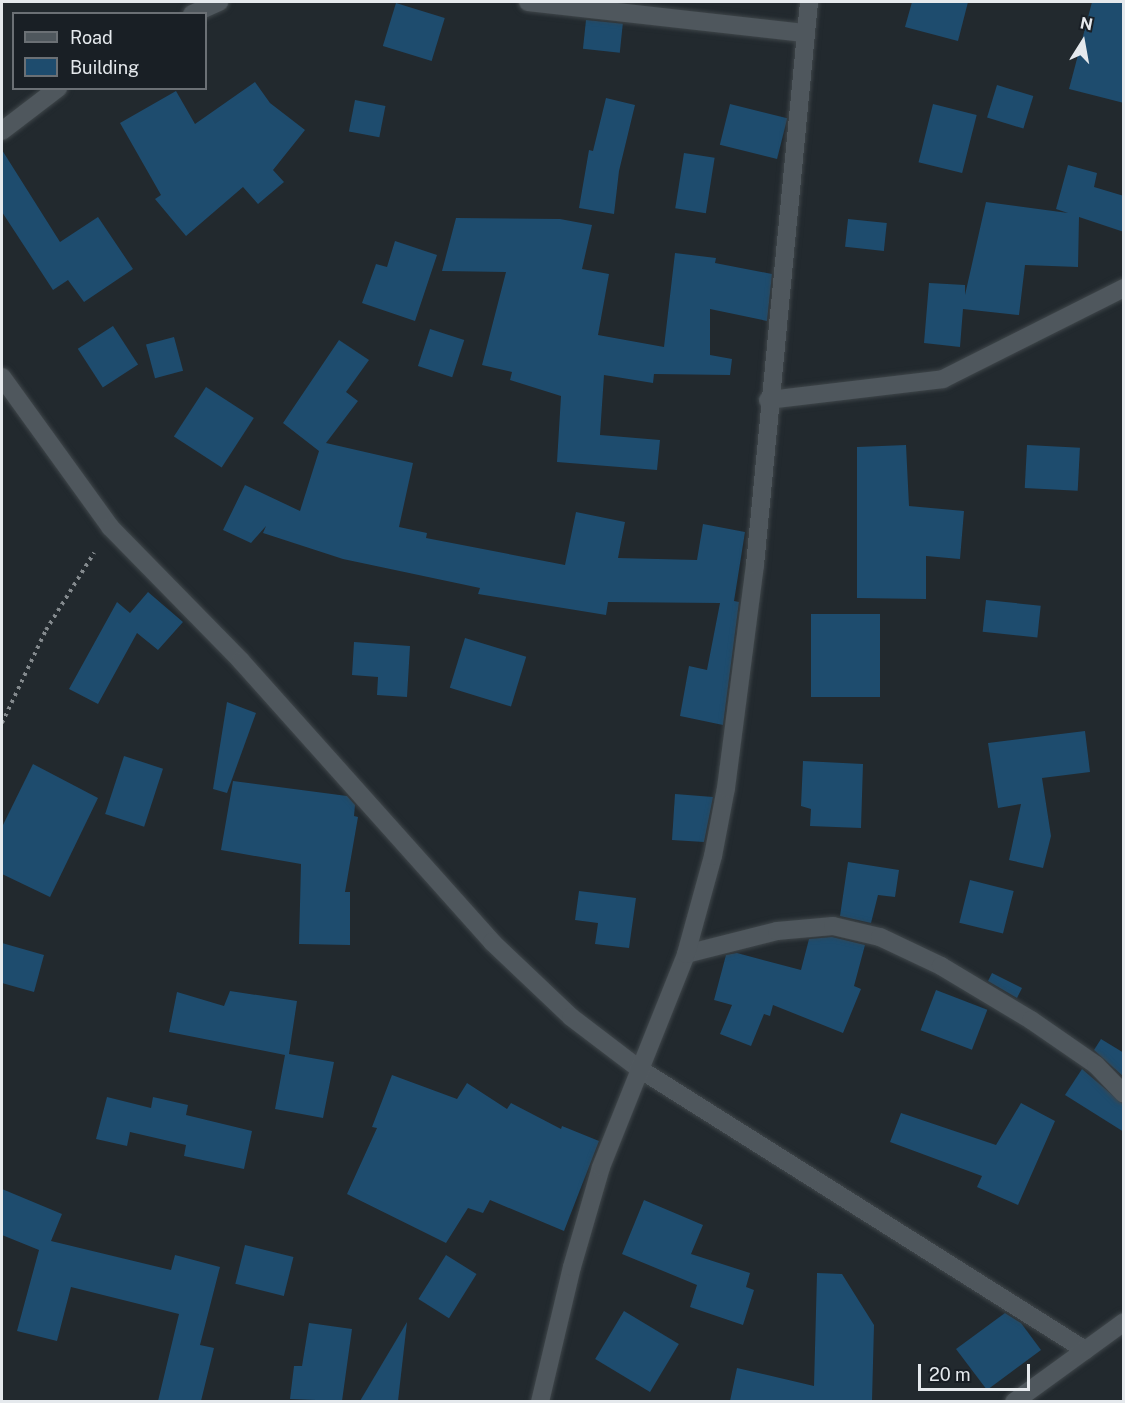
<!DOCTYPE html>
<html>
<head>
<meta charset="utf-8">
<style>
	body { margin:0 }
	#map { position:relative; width:1125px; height:1403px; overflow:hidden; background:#22292e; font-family:"Public Sans",sans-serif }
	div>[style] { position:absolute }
	.building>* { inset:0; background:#1e4c6e; transform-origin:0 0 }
	.path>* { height:4px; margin-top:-2px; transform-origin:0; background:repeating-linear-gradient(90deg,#848a8e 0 3px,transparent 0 7.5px) }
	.roads { filter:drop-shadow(0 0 2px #3f464a) drop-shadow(0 0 2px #3f464a) }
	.street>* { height:18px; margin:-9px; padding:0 9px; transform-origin:9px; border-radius:9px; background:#4f575d }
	span { translate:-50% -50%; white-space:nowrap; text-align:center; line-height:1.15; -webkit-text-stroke:6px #191f25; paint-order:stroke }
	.frame { position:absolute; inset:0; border:3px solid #e5e9ed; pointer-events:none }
	.legend { position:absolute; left:12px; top:12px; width:195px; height:78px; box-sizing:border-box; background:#191f25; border:2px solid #6b7075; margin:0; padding:8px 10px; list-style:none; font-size:18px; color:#e5e9ed }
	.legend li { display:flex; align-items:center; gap:12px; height:30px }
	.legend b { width:30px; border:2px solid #6b7075 }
	.north { position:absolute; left:1053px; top:12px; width:60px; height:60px; -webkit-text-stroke:4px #191f25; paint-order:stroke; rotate:11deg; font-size:16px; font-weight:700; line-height:24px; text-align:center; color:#e5e9ed }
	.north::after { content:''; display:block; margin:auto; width:21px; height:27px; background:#e5e9ed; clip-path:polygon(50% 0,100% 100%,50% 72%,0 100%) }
	.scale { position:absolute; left:918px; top:1364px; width:112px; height:27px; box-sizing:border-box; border:3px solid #e5e9ed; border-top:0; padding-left:8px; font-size:18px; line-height:21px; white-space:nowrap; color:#e5e9ed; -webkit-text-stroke:4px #191f25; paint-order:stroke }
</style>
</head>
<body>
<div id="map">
	<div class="building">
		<i style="clip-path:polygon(912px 2px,968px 2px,958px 41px,905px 27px)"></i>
		<i style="clip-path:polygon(1092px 2px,1124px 2px,1124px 103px,1069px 89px)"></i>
		<i style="left:396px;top:3px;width:51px;height:45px;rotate:17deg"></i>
		<i style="left:586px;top:20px;width:37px;height:29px;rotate:6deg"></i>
		<i style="clip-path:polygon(255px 82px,270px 103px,305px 130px,273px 170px,284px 182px,258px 204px,243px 187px,186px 236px,155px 199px,161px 195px,120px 123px,176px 91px,195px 124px)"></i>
		<i style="left:997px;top:85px;width:38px;height:34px;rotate:17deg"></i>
		<i style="clip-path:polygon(606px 98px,635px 105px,619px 171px,614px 214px,579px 208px,589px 150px,593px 151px)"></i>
		<i style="left:355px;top:100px;width:31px;height:32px;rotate:11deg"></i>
		<i style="left:730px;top:104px;width:59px;height:42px;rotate:14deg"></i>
		<i style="left:933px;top:104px;width:45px;height:60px;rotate:14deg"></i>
		<i style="clip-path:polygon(2px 150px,60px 242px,98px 217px,133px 269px,84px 302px,68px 280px,53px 290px,2px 212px)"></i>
		<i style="left:684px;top:153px;width:31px;height:56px;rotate:9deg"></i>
		<i style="clip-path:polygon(1068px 165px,1097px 173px,1094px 187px,1124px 196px,1124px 232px,1079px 217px,1078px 267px,1025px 265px,1019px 315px,963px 309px,960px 347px,924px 343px,929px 283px,965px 285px,965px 295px,986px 202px,1068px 213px,1056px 209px)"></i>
		<i style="clip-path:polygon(456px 218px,560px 219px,592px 225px,582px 269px,609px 274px,598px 335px,664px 347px,675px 253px,716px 258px,715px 263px,772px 274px,767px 321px,710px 309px,710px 355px,732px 359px,730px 375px,654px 374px,653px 383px,604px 375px,600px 435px,660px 440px,657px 470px,557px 462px,561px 396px,510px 380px,512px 372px,482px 365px,506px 272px,442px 271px)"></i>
		<i style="left:848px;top:219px;width:39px;height:28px;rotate:6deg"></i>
		<i style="clip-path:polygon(395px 241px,437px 255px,415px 321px,362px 303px,376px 264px,387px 267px)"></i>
		<i style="left:113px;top:326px;width:46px;height:42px;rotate:57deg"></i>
		<i style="left:430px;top:329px;width:36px;height:39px;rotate:18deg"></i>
		<i style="left:174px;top:337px;width:35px;height:29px;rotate:75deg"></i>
		<i style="clip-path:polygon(339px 340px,369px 360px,346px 392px,358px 401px,326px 443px,413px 463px,399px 527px,427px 533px,426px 538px,565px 565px,576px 512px,625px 522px,618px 558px,697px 560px,703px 524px,745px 532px,734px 601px,739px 602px,723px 725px,680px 716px,689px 666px,707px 670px,720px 603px,608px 602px,606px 615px,478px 594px,480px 588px,343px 559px,263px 533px,266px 526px,251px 543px,223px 530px,245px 485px,300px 511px,319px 451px,283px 423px)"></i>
		<i style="left:206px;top:387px;width:57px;height:59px;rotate:33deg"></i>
		<i style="clip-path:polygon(906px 445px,909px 506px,964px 511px,960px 559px,926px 556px,926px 599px,857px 598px,857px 447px)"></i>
		<i style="left:1027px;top:445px;width:53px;height:43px;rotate:3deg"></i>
		<i style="clip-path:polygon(148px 592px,183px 622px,158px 650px,137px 633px,98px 704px,69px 689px,117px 602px,130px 613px)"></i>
		<i style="left:986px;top:600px;width:55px;height:32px;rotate:6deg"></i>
		<i style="left:811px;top:614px;width:69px;height:83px"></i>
		<i style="left:465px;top:638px;width:64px;height:52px;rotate:17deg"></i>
		<i style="clip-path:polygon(354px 642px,410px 646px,407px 697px,377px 695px,378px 677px,352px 675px)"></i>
		<i style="clip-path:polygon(227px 702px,256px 713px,227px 793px,213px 789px)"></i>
		<i style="clip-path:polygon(1085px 731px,1090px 772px,1042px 778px,1051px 836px,1043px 868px,1009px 860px,1021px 804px,998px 808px,988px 743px)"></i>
		<i style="left:124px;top:756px;width:41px;height:61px;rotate:18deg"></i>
		<i style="clip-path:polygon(803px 761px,863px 764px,861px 828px,810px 826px,811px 809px,801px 806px)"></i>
		<i style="clip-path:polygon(33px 764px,98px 798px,50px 897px,2px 874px,2px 827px)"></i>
		<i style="clip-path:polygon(233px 781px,347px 796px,355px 805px,354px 816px,358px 817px,345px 892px,350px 892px,350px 945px,299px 944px,301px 864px,221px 850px)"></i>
		<i style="clip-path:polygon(675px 794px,713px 797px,704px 842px,672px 840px)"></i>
		<i style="clip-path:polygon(848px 862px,899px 870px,895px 897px,878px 895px,871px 923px,840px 916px)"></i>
		<i style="left:970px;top:880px;width:45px;height:44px;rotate:14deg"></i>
		<i style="clip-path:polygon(579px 891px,636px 898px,629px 948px,595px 944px,598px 923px,575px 920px)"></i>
		<i style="clip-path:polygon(832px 937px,865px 945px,854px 986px,861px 989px,843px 1033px,773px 1005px,770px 1016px,764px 1014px,751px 1046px,720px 1034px,732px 1005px,714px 1000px,726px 955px,737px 953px,801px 970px,809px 939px)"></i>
		<i style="clip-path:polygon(2px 943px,44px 955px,34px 992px,2px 983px)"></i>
		<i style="clip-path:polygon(992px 973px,1022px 988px,1017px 998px,988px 981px)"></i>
		<i style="left:936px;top:990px;width:55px;height:43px;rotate:21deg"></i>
		<i style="clip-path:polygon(230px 991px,297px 1001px,289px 1054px,334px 1062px,323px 1118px,275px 1109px,285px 1055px,169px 1032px,177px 992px,224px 1006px)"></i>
		<i style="clip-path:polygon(1101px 1039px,1124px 1053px,1124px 1077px,1094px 1050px)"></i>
		<i style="clip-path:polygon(1082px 1069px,1124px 1105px,1124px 1132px,1065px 1095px)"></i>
		<i style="clip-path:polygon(392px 1075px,457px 1099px,467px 1083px,507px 1109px,511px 1103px,561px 1129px,562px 1126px,599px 1141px,564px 1231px,490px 1200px,483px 1213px,468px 1208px,446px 1243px,347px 1194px,377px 1128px,372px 1127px)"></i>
		<i style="clip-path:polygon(107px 1097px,151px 1108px,153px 1097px,188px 1105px,186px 1115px,252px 1131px,244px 1169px,184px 1156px,186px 1145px,130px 1132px,127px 1146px,96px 1139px)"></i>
		<i style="clip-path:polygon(1021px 1103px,1055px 1121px,1018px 1205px,977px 1187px,982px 1176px,890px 1142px,901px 1113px,996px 1145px)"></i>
		<i style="clip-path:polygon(2px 1189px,62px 1214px,51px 1241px,171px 1270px,175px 1255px,220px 1267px,200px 1345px,214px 1348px,201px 1401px,158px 1401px,179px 1314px,71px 1287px,57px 1341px,17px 1331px,39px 1250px,2px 1235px)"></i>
		<i style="clip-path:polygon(644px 1200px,703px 1225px,691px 1254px,750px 1273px,746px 1287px,754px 1290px,743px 1325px,690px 1307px,697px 1285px,622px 1254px)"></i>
		<i style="left:245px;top:1245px;width:50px;height:40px;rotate:14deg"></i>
		<i style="left:446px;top:1255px;width:36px;height:52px;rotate:32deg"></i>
		<i style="clip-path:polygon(817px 1273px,842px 1274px,874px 1325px,872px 1401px,730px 1401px,737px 1368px,814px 1386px)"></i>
		<i style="left:624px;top:1311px;width:64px;height:56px;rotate:31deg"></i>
		<i style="clip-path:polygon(1005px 1313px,1021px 1323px,1041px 1350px,987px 1390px,956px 1349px)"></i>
		<i style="clip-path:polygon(407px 1322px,398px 1401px,360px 1401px)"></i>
		<i style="clip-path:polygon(309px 1323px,352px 1329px,342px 1401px,290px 1399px,294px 1366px,302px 1366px)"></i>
	</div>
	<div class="path">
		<i style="left:2px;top:723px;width:103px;rotate:-64.7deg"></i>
		<i style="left:46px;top:630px;width:91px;rotate:-58.1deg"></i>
	</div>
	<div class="roads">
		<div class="street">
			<i style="left:528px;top:2px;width:278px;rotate:6.4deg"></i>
			<i style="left:192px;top:14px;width:30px;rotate:-24deg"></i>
			<i style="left:2px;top:131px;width:71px;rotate:-37.5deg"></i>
			<i style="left:2px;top:377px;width:185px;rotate:54.2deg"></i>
			<i style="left:110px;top:527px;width:187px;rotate:45.6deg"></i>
			<i style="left:241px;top:661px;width:377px;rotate:48.2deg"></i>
			<i style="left:492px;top:942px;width:109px;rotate:43.5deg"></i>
			<i style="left:571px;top:1017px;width:84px;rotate:37.3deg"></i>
			<i style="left:638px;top:1068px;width:529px;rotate:32.25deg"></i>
			<i style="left:768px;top:400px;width:176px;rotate:-6.8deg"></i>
			<i style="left:943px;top:379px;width:203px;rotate:-26.7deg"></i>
			<i style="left:686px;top:954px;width:94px;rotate:-14.2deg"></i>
			<i style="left:777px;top:931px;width:56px;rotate:-5.1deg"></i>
			<i style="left:833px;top:926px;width:48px;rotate:13.2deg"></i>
			<i style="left:880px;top:937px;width:68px;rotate:25.4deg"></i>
			<i style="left:941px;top:966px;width:105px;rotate:31deg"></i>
			<i style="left:1031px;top:1020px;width:79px;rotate:34.7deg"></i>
			<i style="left:1096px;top:1065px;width:40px;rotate:46deg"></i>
			<i style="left:540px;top:1402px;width:139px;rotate:-76.7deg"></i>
			<i style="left:572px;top:1267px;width:104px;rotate:-73.8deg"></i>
			<i style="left:601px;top:1167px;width:229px;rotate:-68.2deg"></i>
			<i style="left:686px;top:954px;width:102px;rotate:-74.6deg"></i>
			<i style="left:713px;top:856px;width:69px;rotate:-79.2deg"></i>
			<i style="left:726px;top:788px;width:225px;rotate:-82.6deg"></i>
			<i style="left:755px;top:565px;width:566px;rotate:-84.52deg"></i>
			<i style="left:1014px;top:1402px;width:136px;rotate:-36deg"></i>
		</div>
	</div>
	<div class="frame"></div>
	<ul class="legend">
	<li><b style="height:8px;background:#4f575d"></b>Road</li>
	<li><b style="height:16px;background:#1e4c6e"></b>Building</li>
	</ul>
	<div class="north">N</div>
	<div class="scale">20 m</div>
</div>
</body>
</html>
